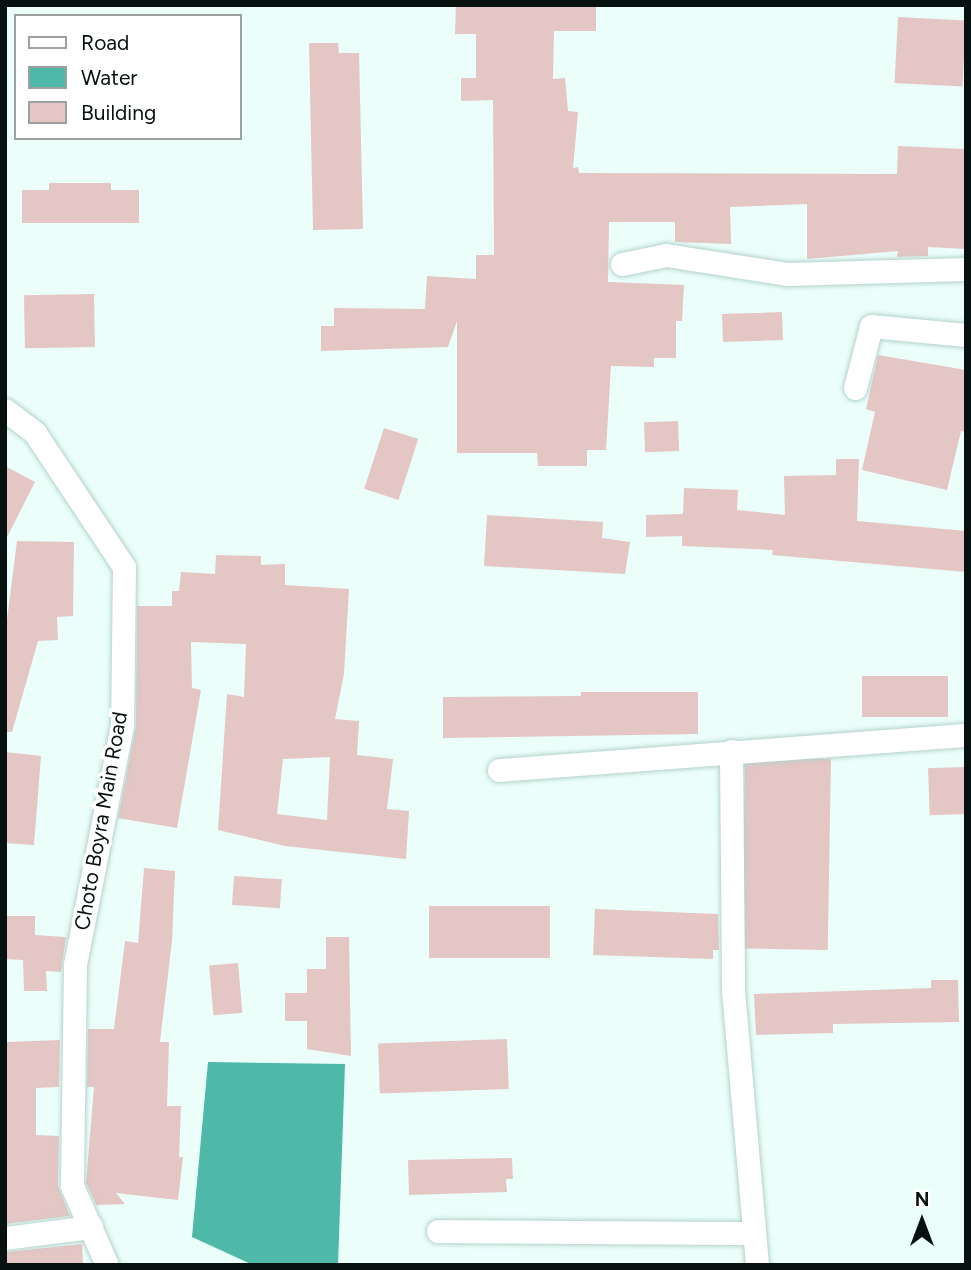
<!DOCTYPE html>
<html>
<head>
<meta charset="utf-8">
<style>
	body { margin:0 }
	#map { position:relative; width:971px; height:1270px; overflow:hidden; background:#ebfefa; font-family:Figtree,sans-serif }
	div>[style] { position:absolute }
	.water>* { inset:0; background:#4fb9a9 }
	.building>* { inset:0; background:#e4c6c4; transform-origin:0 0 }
	.roads { filter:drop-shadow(0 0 2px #b4d2cc) drop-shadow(0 0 2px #b4d2cc) }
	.street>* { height:23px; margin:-11.5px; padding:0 11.5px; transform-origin:11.5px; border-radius:11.5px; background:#fff }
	span { translate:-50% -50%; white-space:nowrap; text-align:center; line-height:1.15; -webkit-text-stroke:7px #fff; paint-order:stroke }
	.street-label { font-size:21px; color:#071210 }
	.frame { position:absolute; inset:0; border:7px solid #071210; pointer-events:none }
	.legend { position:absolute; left:14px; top:14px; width:228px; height:126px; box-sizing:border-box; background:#fff; border:2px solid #9ca09f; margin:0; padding:9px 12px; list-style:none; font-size:21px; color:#071210 }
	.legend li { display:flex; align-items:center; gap:14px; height:35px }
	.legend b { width:35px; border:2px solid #9ca09f }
	.north { position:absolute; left:887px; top:1186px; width:70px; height:70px; -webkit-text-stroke:5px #fff; paint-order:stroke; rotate:0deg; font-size:19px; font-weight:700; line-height:28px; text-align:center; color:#071210 }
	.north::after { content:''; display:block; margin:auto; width:24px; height:32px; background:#071210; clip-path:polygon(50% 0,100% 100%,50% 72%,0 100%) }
</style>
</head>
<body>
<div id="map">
	<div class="water">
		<i style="clip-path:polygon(208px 1062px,345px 1064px,338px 1265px,253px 1265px,192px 1237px)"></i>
	</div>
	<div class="building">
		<i style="clip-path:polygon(456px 5px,596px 5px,596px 31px,554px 31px,553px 79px,565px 78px,568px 111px,578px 112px,573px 168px,578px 167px,579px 173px,897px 174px,898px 146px,966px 149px,966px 249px,928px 247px,928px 256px,897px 257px,898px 251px,807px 259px,807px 204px,730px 207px,731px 244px,675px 242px,675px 222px,609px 222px,608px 282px,684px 285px,682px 321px,676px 321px,676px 358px,654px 358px,654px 367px,611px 366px,606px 450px,587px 450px,587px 466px,538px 466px,537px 453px,457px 453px,457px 321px,448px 347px,321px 351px,321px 326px,334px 326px,334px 308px,425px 309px,427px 276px,476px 279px,476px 255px,494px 255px,493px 100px,461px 101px,461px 78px,476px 78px,476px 34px,455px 34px)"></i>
		<i style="left:898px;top:17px;width:68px;height:66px;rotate:3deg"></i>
		<i style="clip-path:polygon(309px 43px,338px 43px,339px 53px,359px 53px,363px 229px,313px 230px)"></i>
		<i style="clip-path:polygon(49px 183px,111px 183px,111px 190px,139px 190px,139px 223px,22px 223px,22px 190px,49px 190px)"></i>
		<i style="left:94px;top:294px;width:53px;height:70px;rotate:89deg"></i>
		<i style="left:782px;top:312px;width:28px;height:60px;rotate:88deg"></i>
		<i style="clip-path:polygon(878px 355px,966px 370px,966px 432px,961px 431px,947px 490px,862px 470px,875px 412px,866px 409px)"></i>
		<i style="left:678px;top:421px;width:30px;height:34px;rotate:88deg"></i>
		<i style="left:384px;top:428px;width:36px;height:64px;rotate:18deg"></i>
		<i style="clip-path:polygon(836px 459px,859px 459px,857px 521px,966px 531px,966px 572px,772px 555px,773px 550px,682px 546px,682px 536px,646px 537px,646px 515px,683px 514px,684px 488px,738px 490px,737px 510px,785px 515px,784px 476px,836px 475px)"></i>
		<i style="clip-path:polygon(5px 466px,35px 482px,5px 541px)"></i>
		<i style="clip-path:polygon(487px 515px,603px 522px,602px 538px,630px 542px,625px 574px,484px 566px)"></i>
		<i style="clip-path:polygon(17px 541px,74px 542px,73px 616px,57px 617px,58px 640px,38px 641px,12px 732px,5px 732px,5px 635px)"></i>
		<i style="clip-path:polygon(evenodd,216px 555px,261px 556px,261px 565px,285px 564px,285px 585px,349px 589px,344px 674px,335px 719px,359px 721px,357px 755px,393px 759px,387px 809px,409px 811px,406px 859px,285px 846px,218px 830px,227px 694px,244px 697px,246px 644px,191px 642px,192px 688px,201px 690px,177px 828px,118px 818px,136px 725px,137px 606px,172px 606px,172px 591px,179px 591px,181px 572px,215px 574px,216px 555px,330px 757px,327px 820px,277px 814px,283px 759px,330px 757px)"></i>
		<i style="left:862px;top:676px;width:86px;height:41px"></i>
		<i style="clip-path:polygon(581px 692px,698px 692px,698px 734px,443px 738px,443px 697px,581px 696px)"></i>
		<i style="clip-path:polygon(5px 752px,41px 756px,34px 845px,5px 843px)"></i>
		<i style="left:831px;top:759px;width:191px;height:86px;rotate:91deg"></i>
		<i style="left:964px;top:767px;width:47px;height:36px;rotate:88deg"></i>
		<i style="clip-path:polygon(144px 868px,175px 871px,172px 941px,160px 1042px,169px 1042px,167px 1106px,181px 1106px,179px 1157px,183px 1157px,178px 1200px,116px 1193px,125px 1204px,96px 1205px,86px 1183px,94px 1087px,87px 1087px,88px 1029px,114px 1029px,125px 941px,138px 943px)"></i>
		<i style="left:234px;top:876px;width:48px;height:29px;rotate:4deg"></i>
		<i style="left:550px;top:906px;width:52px;height:121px;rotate:90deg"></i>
		<i style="clip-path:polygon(595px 909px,718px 914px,719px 950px,713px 950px,713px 959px,593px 955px)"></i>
		<i style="clip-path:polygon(5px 916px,35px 916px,35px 935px,66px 937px,61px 972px,46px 971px,47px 991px,24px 991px,23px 960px,5px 959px)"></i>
		<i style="clip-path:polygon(326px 937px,349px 937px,351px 1056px,307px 1049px,307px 1021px,285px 1021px,285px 993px,307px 993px,307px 969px,326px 969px)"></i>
		<i style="left:238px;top:963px;width:50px;height:29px;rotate:85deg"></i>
		<i style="clip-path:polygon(931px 980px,958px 980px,959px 1022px,833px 1024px,833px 1033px,756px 1035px,754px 994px,931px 988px)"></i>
		<i style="left:507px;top:1039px;width:50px;height:129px;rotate:88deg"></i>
		<i style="clip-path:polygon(60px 1040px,59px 1087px,36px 1088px,36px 1135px,59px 1136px,58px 1186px,70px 1216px,5px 1224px,7px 1042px)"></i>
		<i style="clip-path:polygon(512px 1158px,513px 1179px,506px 1179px,507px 1192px,409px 1195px,408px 1160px)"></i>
		<i style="clip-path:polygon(82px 1244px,83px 1265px,7px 1265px,6px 1252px)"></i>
	</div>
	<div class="roads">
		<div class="street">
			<i style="left:622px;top:264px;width:45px;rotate:-11.6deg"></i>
			<i style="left:666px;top:255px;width:122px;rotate:8.9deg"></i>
			<i style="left:787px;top:274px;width:179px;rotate:-1.6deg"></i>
			<i style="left:855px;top:388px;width:64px;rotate:-75.5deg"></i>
			<i style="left:871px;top:326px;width:95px;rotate:5.4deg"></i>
			<i style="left:5px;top:410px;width:38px;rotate:37deg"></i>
			<i style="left:35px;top:433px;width:161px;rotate:56.4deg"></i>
			<i style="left:124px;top:567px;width:158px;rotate:90.7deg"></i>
			<i style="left:122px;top:725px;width:244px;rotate:101.1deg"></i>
			<i style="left:75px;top:964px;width:222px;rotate:90.8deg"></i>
			<i style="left:72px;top:1186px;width:86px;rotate:66.1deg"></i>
			<i style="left:731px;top:751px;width:239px;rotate:89.5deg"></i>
			<i style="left:733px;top:990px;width:276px;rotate:85deg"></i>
			<i style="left:499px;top:770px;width:468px;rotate:-4.3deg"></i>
			<i style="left:438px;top:1231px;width:316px;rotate:0.4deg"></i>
			<i style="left:5px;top:1238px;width:87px;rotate:-7.3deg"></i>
		</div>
	</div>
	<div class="street-label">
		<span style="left:101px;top:821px;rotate:-80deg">Choto Boyra Main Road</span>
	</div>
	<div class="frame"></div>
	<ul class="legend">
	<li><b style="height:9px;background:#fff"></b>Road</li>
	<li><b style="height:19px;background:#4fb9a9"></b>Water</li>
	<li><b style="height:19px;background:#e4c6c4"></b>Building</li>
	</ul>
	<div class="north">N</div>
</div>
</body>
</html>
